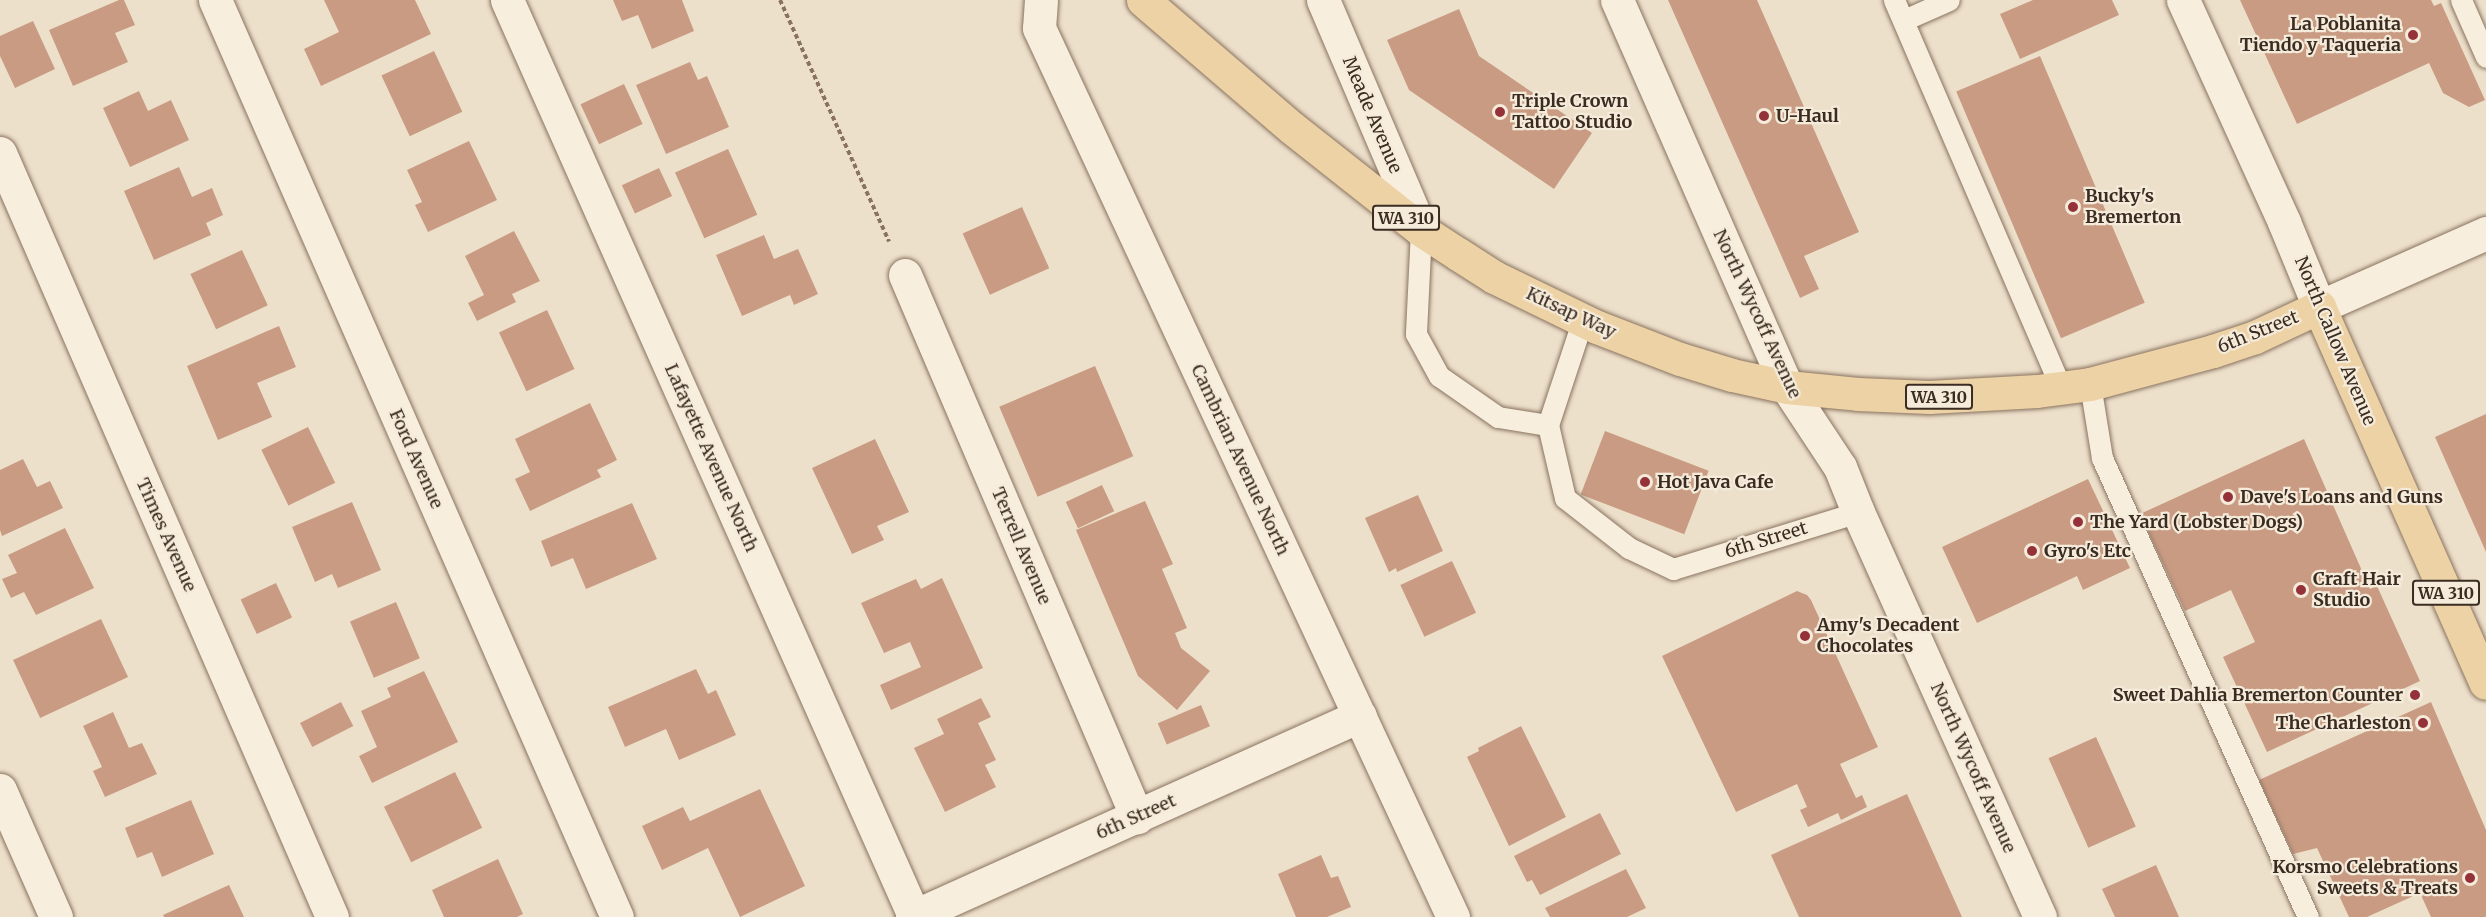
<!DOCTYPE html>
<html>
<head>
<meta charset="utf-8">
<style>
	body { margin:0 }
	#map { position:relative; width:2486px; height:917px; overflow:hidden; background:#ede0cb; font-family:Merriweather,serif }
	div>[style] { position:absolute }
	.building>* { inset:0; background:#c99b83; transform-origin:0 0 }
	.path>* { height:4px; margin-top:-2px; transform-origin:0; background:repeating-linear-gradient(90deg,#89735f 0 4.5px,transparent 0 7.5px) }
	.roads { filter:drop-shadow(0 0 2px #89735f) drop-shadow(0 0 2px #89735f) }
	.lane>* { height:21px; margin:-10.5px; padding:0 10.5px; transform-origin:10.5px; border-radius:10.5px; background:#f8eede }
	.street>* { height:33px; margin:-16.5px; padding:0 16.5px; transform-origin:16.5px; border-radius:16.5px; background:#f8eede }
	.secondary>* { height:33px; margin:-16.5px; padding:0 16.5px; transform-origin:16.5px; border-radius:16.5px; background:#f8eede }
	.primary>* { height:33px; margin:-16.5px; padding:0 16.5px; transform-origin:16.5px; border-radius:16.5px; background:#edd2a6 }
	.dots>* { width:16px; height:16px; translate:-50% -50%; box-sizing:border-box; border:3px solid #f5ebda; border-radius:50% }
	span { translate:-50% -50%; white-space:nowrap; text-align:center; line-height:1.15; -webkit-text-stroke:4.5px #f5ebda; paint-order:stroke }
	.shield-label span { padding:2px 4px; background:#f5ebda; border:2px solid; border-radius:4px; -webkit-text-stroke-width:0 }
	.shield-label { font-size:16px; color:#3b2c22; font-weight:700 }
	.poi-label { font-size:18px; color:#3b2c22; font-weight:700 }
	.right { translate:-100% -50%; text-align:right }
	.left { translate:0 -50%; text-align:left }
	.street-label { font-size:18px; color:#3b2c22 }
</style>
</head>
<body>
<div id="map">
	<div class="building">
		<i style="clip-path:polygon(119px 0,124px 0,135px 25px,115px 33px,128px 62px,73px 86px,49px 30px)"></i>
		<i style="clip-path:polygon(324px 0,415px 0,431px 34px,321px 86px,304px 49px,339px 32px)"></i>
		<i style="clip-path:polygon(613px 0,682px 0,694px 31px,652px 49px,638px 15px,622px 21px)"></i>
		<i style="clip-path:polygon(1668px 0,1757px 0,1859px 232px,1804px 256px,1819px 289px,1800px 298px)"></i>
		<i style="clip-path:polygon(2033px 0,2112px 0,2119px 15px,2020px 59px,2000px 14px)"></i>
		<i style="clip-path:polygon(2240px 0,2431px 0,2434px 6px,2441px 3px,2485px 100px,2469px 107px,2443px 93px,2429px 63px,2297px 124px)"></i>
		<i style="clip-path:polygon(1459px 9px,1479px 56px,1592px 133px,1554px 189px,1409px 90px,1387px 40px)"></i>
		<i style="clip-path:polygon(33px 21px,55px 69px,15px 88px,0 56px,0 36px)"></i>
		<i style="left:434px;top:51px;width:67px;height:58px;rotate:65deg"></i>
		<i style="left:2040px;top:56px;width:268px;height:91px;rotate:67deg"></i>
		<i style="clip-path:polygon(690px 62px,698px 80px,707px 76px,729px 127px,666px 154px,636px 85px)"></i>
		<i style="left:624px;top:84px;width:44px;height:48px;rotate:65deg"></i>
		<i style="clip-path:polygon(139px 91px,148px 111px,171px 100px,189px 140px,130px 167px,103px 108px)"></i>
		<i style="clip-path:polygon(469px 141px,497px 200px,428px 232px,415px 205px,422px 202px,407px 170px)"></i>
		<i style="left:728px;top:149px;width:72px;height:58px;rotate:66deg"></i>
		<i style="clip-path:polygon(179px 167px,192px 197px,212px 188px,223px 215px,206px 223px,211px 235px,154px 260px,124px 191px)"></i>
		<i style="left:659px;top:168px;width:31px;height:41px;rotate:65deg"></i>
		<i style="left:1022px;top:207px;width:67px;height:65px;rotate:66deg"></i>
		<i style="clip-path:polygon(514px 231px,540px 281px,512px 294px,516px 302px,477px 321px,468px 303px,484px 295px,465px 256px)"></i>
		<i style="clip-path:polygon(764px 235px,774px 259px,798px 249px,818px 294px,794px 305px,790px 295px,742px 316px,716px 255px)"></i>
		<i style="left:242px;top:250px;width:61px;height:57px;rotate:65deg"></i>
		<i style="left:547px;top:310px;width:65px;height:53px;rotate:65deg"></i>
		<i style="clip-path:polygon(279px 326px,296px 367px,257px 383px,272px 417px,218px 440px,187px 366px)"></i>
		<i style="left:1095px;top:366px;width:98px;height:104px;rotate:67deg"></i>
		<i style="clip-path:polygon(590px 403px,617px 460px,597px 470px,601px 477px,530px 511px,515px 479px,530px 472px,515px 439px)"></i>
		<i style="clip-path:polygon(2486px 414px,2486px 552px,2435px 437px)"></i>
		<i style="left:308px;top:427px;width:62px;height:52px;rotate:64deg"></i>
		<i style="left:1605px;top:431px;width:111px;height:68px;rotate:21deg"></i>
		<i style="clip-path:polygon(875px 439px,909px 512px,877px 526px,884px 540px,852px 554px,812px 468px)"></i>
		<i style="clip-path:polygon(2304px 439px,2370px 589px,2377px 586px,2420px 681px,2267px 752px,2223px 657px,2255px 642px,2231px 590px,2185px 611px,2140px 514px)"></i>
		<i style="clip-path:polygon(23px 459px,37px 487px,50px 481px,63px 508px,2px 536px,0 530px,0 470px)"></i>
		<i style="clip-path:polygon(2088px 479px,2130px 568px,2083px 590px,2077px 576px,1977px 623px,1942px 547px)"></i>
		<i style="left:1102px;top:485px;width:29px;height:40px;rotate:65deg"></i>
		<i style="clip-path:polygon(1418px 495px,1443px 551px,1397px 572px,1396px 568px,1389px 572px,1365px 518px)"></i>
		<i style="clip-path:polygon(1145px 501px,1173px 564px,1162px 569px,1187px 628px,1175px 633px,1181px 648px,1210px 671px,1177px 710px,1138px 676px,1076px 530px)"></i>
		<i style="clip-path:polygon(352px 502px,381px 570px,338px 588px,332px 574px,315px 582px,292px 527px)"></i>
		<i style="clip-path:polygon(632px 503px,657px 559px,586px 589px,573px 558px,551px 567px,541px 541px)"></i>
		<i style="clip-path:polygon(65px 528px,94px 588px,36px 615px,24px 592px,11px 598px,2px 579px,17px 573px,8px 555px)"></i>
		<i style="left:1452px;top:561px;width:57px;height:57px;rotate:65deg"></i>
		<i style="clip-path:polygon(942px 578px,983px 668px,891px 710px,880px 685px,921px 667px,910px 642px,884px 653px,861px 603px,916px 579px,921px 589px)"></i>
		<i style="left:276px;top:583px;width:38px;height:39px;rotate:65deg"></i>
		<i style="clip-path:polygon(1797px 591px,1807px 595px,1811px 600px,1878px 747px,1840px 764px,1856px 798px,1862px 795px,1867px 807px,1841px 820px,1838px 813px,1808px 827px,1800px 810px,1807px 807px,1797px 784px,1736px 812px,1662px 656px)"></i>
		<i style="left:396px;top:602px;width:61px;height:50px;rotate:67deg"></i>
		<i style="left:101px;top:619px;width:64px;height:97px;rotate:65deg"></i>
		<i style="clip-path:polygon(696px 669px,708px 694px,716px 690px,736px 735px,679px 760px,666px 729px,625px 747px,608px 707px)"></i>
		<i style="clip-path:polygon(424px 671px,458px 742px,372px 783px,359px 756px,377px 747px,361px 711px,391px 697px,387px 688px)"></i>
		<i style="clip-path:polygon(981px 698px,991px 717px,978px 723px,996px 760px,985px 765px,996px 787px,945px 812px,914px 748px,944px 734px,937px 719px)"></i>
		<i style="left:341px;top:702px;width:27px;height:46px;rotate:63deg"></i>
		<i style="clip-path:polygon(2431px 702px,2486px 830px,2486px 917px,2431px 917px,2420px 893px,2367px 917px,2349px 917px,2317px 848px,2293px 854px,2259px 780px)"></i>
		<i style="left:1201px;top:705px;width:23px;height:47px;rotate:67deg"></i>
		<i style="clip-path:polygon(113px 712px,129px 748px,142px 743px,157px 774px,105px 797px,93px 771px,102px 767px,83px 726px)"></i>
		<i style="clip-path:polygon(1521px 726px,1566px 817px,1509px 846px,1467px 757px,1479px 751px,1478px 748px)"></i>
		<i style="left:2096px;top:737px;width:98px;height:52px;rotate:66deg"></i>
		<i style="left:455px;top:772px;width:62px;height:79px;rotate:64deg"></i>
		<i style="clip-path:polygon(760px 789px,805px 886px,740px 917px,708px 848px,662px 870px,642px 826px,683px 807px,690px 821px)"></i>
		<i style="clip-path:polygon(1907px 794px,1962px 917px,1799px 917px,1771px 855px)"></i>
		<i style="clip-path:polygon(191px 800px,214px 854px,162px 877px,152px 852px,137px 858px,125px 828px)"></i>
		<i style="clip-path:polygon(1600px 813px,1621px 854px,1540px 895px,1532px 880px,1527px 882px,1514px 856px)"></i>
		<i style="clip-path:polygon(1321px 855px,1331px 878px,1338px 876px,1351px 907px,1327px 917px,1296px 917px,1278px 874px)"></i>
		<i style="clip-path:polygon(498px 859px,523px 914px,517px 917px,444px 917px,432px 890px)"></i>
		<i style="clip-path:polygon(2156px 865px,2179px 917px,2115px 917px,2102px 889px)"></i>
		<i style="clip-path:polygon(1626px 869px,1646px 908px,1627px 917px,1550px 917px,1545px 908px)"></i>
		<i style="clip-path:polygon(229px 885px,244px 917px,164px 917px,163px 915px)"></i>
	</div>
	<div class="path">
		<i style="left:780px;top:0;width:265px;rotate:65.7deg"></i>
	</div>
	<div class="roads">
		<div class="lane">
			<i style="left:1894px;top:0;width:422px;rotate:66.7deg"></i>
			<i style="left:2461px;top:0;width:62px;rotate:66.3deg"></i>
			<i style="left:1904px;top:20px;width:49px;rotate:-24deg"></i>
			<i style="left:1421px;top:230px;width:104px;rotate:92.8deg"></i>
			<i style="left:1416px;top:334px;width:48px;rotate:61.3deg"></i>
			<i style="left:1439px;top:376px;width:72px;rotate:34.8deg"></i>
			<i style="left:1498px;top:417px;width:51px;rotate:9.1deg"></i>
			<i style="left:1583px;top:319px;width:112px;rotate:108.3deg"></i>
			<i style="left:1548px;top:425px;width:75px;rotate:76.9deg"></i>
			<i style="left:1565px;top:498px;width:81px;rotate:38deg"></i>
			<i style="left:1629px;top:548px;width:49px;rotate:25.5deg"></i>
			<i style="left:1673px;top:569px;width:194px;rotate:-17.1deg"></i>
			<i style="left:2090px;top:384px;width:75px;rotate:80.8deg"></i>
			<i style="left:2102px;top:458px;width:503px;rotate:65.83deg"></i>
		</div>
		<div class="street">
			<i style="left:215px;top:0;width:1001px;rotate:66.33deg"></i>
			<i style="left:507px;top:0;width:1002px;rotate:66.04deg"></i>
			<i style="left:1041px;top:0;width:28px;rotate:94deg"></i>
			<i style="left:1039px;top:28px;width:981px;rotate:65.03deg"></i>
			<i style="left:1323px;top:0;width:250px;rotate:66.9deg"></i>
			<i style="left:1617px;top:0;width:423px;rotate:66.3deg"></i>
			<i style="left:0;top:153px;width:833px;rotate:66.51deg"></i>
			<i style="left:905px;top:275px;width:590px;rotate:66.83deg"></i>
			<i style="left:0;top:790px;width:139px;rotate:66.2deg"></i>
			<i style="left:912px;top:917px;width:491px;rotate:-24.2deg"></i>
		</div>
		<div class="secondary">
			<i style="left:2183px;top:0;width:244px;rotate:65.5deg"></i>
			<i style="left:2284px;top:222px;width:92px;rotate:67.6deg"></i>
			<i style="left:2319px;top:307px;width:183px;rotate:-23.9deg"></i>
			<i style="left:1787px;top:387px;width:96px;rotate:56.5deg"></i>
			<i style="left:1840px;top:467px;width:48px;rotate:68.2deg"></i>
			<i style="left:1858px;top:512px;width:444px;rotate:65.8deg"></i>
		</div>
		<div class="primary">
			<i style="left:1143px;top:0;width:196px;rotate:40.7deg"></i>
			<i style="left:1292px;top:128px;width:164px;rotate:38.3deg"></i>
			<i style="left:1421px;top:230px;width:44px;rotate:33deg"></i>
			<i style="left:1458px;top:254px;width:43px;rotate:32.6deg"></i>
			<i style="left:1494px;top:277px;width:114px;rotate:25.9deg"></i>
			<i style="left:1597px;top:327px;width:89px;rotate:21.1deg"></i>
			<i style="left:1680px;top:359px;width:54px;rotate:17.1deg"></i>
			<i style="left:1732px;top:375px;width:56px;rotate:12.3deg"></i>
			<i style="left:1787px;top:387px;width:71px;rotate:5.6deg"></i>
			<i style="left:1858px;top:394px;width:71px;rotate:2.4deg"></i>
			<i style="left:1929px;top:397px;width:108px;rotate:-3.2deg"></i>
			<i style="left:2037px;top:391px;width:53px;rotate:-7.5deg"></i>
			<i style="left:2090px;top:384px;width:127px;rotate:-15deg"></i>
			<i style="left:2213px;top:351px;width:44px;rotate:-18.4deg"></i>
			<i style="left:2255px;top:337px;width:71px;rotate:-25.1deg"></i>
			<i style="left:2319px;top:307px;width:411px;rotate:66.1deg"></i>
		</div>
	</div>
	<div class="dots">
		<i style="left:2413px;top:35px;background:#953239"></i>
		<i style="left:1500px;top:112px;background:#953239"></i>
		<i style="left:1764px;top:116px;background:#953239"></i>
		<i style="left:2073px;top:207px;background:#953239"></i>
		<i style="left:1645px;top:482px;background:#953239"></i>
		<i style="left:2228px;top:497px;background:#953239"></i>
		<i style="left:2078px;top:522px;background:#953239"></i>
		<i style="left:2032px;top:551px;background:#953239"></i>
		<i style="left:2301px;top:590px;background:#953239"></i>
		<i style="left:1805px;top:636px;background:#953239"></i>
		<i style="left:2415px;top:695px;background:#953239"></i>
		<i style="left:2423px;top:723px;background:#953239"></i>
		<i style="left:2470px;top:878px;background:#953239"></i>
	</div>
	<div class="shield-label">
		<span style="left:1406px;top:218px">WA 310</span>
		<span style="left:1939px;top:397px">WA 310</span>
		<span style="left:2446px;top:593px">WA 310</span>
	</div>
	<div class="poi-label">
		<span class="right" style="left:2401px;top:35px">La Poblanita<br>Tiendo y Taqueria</span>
		<span class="left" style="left:1512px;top:112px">Triple Crown<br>Tattoo Studio</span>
		<span class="left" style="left:1776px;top:116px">U-Haul</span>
		<span class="left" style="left:2085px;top:207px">Bucky's<br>Bremerton</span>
		<span class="left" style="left:1657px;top:482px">Hot Java Cafe</span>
		<span class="left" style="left:2240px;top:497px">Dave's Loans and Guns</span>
		<span class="left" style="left:2090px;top:522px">The Yard (Lobster Dogs)</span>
		<span class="left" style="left:2044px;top:551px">Gyro's Etc</span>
		<span class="left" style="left:2313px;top:590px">Craft Hair<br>Studio</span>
		<span class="left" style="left:1817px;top:636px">Amy's Decadent<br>Chocolates</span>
		<span class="right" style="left:2403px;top:695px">Sweet Dahlia Bremerton Counter</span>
		<span class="right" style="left:2411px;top:723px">The Charleston</span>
		<span class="right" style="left:2458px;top:878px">Korsmo Celebrations<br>Sweets &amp; Treats</span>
	</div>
	<div class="street-label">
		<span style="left:1372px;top:115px;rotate:67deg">Meade Avenue</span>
		<span style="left:1571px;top:313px;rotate:25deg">Kitsap Way</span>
		<span style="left:1757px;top:314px;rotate:65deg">North Wycoff Avenue</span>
		<span style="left:2258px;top:332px;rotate:-22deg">6th Street</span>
		<span style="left:2335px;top:341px;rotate:67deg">North Callow Avenue</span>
		<span style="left:711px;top:458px;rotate:66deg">Lafayette Avenue North</span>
		<span style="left:416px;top:459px;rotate:66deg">Ford Avenue</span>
		<span style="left:1240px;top:460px;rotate:65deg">Cambrian Avenue North</span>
		<span style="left:166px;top:535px;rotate:66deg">Times Avenue</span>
		<span style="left:1766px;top:540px;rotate:-17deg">6th Street</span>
		<span style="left:1021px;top:546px;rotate:67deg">Terrell Avenue</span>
		<span style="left:1973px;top:768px;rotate:66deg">North Wycoff Avenue</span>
		<span style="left:1136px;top:817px;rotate:-24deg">6th Street</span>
	</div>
</div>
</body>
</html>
